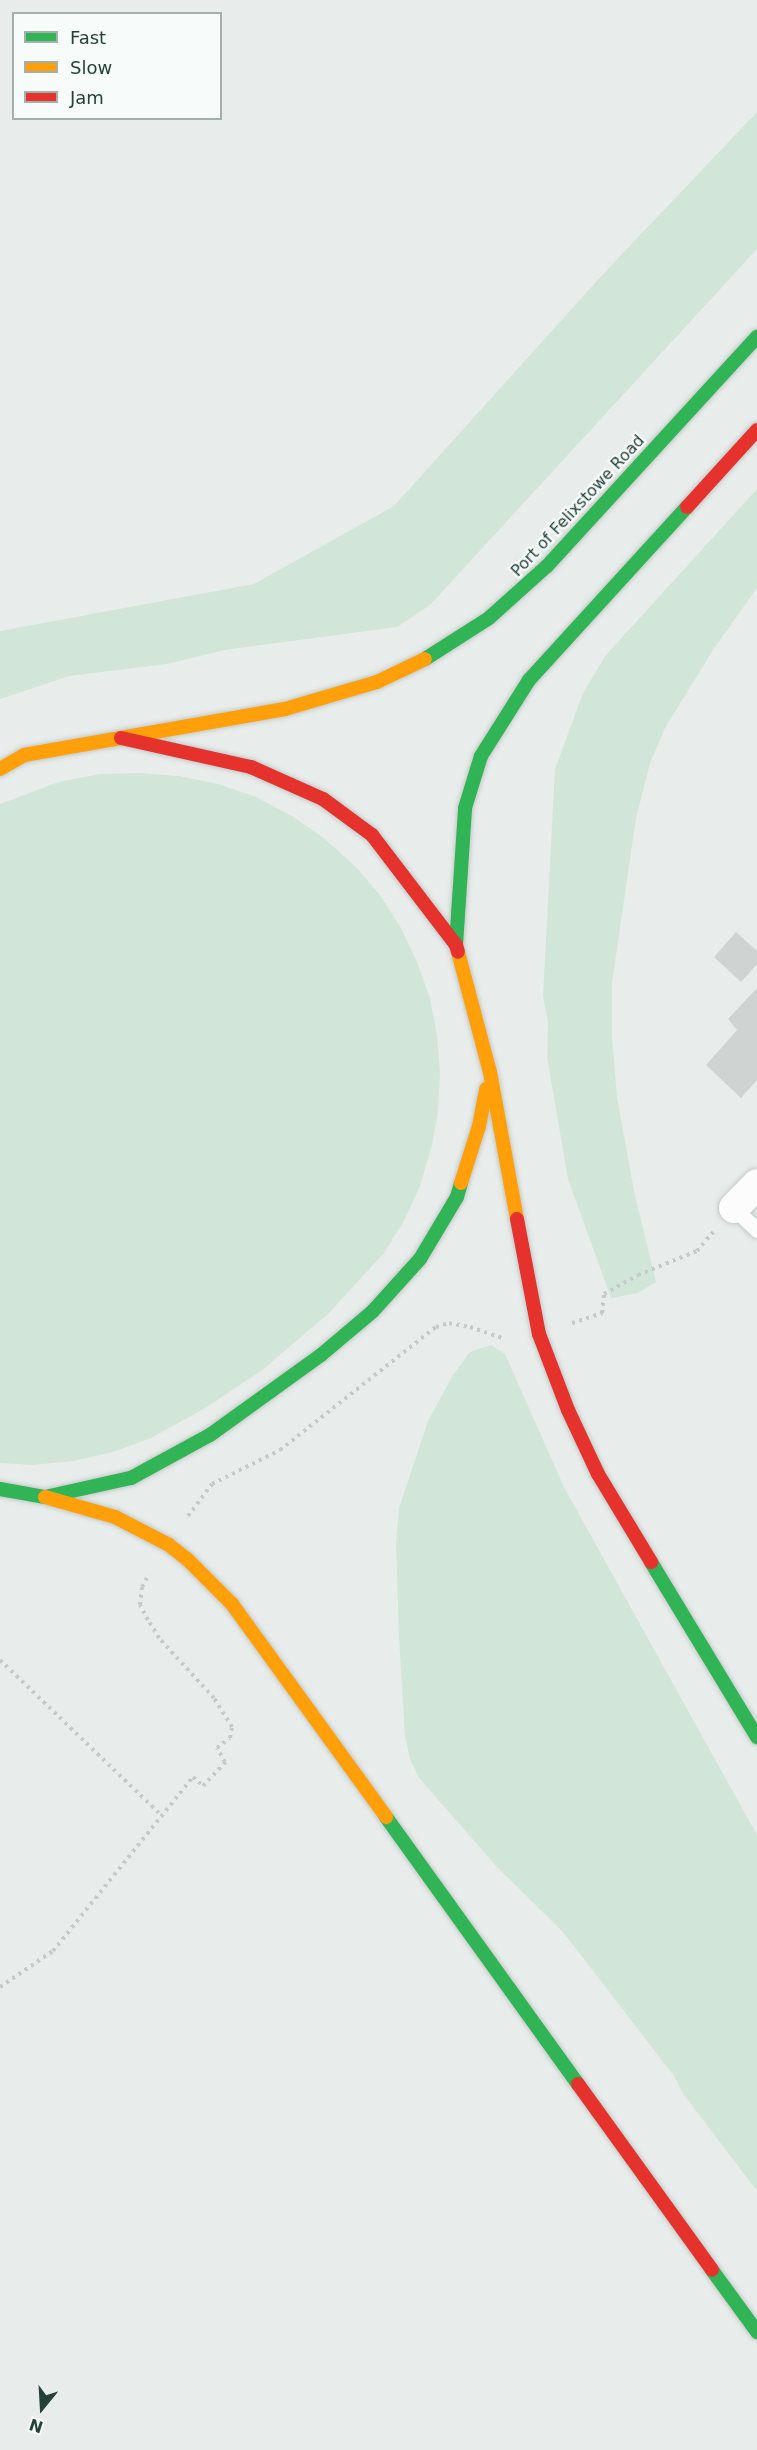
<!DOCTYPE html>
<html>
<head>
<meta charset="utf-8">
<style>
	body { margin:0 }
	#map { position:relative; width:757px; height:2450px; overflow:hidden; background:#e8edeb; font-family:"DejaVu Sans",sans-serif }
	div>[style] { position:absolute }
	.green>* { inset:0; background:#d1e6d8 }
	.building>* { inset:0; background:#cfd4d2 }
	.path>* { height:4px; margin-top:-2px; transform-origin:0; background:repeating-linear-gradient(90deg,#c3ccca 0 3px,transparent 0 7.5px) }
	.roads { filter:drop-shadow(0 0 2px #c5cac8) drop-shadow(0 0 2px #c5cac8) }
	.lane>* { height:15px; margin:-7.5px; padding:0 7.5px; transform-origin:7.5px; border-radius:7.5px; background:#fcfcfc }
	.street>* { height:30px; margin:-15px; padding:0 15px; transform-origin:15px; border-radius:15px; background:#fcfcfc }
	.fast>* { height:14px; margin:-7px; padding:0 7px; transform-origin:7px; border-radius:7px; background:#30b455 }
	.slow>* { height:14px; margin:-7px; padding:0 7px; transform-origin:7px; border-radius:7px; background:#ff9f0a }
	.jam>* { height:14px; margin:-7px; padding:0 7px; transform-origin:7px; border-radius:7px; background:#e5322d }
	span { translate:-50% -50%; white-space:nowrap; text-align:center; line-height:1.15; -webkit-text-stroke:4.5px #f7fbf9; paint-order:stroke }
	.street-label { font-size:16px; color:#24423a }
	.legend { position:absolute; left:12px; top:12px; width:210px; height:108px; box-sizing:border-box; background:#f7fbf9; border:2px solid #a3b1ad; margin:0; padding:8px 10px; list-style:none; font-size:18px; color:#24423a }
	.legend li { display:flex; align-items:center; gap:12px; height:30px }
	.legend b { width:30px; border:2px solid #a3b1ad }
	.north { position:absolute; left:12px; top:2378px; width:60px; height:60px; -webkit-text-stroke:4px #f7fbf9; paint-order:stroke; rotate:198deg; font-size:16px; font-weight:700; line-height:24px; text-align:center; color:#24423a }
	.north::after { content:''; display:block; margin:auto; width:21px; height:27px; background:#24423a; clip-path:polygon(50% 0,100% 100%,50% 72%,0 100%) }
</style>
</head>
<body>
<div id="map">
	<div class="green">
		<i style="clip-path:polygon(757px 112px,757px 249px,430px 605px,397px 627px,225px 650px,167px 664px,69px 676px,0 699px,0 631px,254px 584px,394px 506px,604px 273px)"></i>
		<i style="clip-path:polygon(757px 489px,757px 588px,713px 650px,665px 728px,650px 763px,636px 818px,612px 983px,612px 1037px,617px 1097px,634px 1191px,656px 1282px,638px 1293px,611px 1298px,568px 1179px,547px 1057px,548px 1023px,543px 996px,555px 769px,583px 693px,606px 655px)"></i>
		<i style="clip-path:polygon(139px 773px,179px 776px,218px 784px,256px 797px,292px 816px,325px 839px,355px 866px,380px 895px,401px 928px,417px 962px,430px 998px,437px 1035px,440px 1073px,438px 1112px,431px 1149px,420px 1186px,404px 1221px,384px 1253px,328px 1314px,261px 1371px,207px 1407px,151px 1438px,113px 1452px,74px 1461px,33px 1465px,0 1463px,0 804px,59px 782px,99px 774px)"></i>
		<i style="clip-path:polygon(491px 1345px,505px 1354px,564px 1487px,757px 1835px,757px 2191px,684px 2095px,674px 2076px,563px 1932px,497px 1867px,419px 1778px,410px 1759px,405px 1737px,399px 1638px,396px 1543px,399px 1508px,428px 1421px,453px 1375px,470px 1352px)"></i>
	</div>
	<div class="building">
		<i style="clip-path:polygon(736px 932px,757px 951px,757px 964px,741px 982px,714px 957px)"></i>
		<i style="clip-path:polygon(757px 988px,757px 1080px,741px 1098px,706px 1065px,737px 1030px,728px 1019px)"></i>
	</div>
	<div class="path">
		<i style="left:572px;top:1323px;width:32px;rotate:-18deg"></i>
		<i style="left:602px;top:1313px;width:19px;rotate:-84deg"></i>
		<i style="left:604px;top:1294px;width:39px;rotate:-29deg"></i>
		<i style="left:638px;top:1275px;width:64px;rotate:-22.1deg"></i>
		<i style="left:697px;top:1251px;width:25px;rotate:-50deg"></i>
		<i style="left:188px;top:1516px;width:40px;rotate:-53deg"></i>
		<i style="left:212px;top:1484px;width:76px;rotate:-26.6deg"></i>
		<i style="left:280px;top:1450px;width:199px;rotate:-38.3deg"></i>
		<i style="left:436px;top:1327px;width:14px;rotate:-17deg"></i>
		<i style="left:449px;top:1323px;width:21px;rotate:11deg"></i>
		<i style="left:470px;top:1327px;width:36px;rotate:19deg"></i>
		<i style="left:0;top:1660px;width:223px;rotate:43.9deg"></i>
		<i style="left:0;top:1987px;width:64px;rotate:-34.2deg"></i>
		<i style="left:53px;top:1951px;width:223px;rotate:-51.2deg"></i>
		<i style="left:193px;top:1777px;width:13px;rotate:42deg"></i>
		<i style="left:203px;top:1786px;width:33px;rotate:-47deg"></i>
		<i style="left:225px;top:1762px;width:16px;rotate:-120deg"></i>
		<i style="left:217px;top:1748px;width:16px;rotate:-38deg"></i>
		<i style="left:230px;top:1738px;width:11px;rotate:-80deg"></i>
		<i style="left:232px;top:1727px;width:34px;rotate:-122deg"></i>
		<i style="left:214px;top:1698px;width:81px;rotate:-132.5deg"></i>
		<i style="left:159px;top:1638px;width:21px;rotate:-121deg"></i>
		<i style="left:148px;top:1620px;width:17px;rotate:-118deg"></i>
		<i style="left:140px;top:1605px;width:18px;rotate:-84deg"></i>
		<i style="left:142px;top:1587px;width:15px;rotate:-62deg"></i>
	</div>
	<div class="roads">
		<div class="lane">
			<i style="left:734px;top:1208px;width:32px;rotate:44deg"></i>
		</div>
		<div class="street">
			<i style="left:734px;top:1208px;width:33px;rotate:-46deg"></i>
		</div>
		<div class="fast">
			<i style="left:425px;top:659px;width:76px;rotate:-32.6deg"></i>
			<i style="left:489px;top:618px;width:78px;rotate:-41.9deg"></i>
			<i style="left:547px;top:566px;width:311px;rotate:-47.5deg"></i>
			<i style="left:456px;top:945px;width:137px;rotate:-86.2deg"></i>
			<i style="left:465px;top:808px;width:54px;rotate:-72.9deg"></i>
			<i style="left:481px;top:756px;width:90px;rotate:-57.7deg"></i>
			<i style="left:529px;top:680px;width:234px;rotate:-47.6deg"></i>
			<i style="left:0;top:1489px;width:46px;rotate:10.1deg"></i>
			<i style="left:45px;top:1497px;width:88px;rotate:-12.5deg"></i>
			<i style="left:131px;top:1478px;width:90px;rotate:-28.6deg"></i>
			<i style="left:210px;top:1435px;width:137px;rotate:-35.8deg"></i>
			<i style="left:321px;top:1355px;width:68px;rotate:-40.2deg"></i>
			<i style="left:373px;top:1311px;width:70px;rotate:-47.9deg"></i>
			<i style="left:420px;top:1259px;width:72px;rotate:-59.2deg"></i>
			<i style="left:457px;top:1197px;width:15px;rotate:-74deg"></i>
			<i style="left:651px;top:1562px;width:205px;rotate:58.8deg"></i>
			<i style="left:386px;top:1817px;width:329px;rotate:54.3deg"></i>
			<i style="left:712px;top:2270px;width:77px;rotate:54deg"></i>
		</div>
		<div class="slow">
			<i style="left:0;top:769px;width:28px;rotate:-30deg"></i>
			<i style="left:24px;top:755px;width:265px;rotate:-10deg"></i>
			<i style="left:285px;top:709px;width:96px;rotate:-16.4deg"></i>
			<i style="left:377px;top:682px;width:53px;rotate:-25.6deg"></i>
			<i style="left:458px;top:952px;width:124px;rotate:75.1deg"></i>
			<i style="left:490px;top:1072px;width:149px;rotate:79.6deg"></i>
			<i style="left:461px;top:1183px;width:60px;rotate:-72.5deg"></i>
			<i style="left:479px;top:1126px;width:38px;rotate:-79deg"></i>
			<i style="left:45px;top:1497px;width:73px;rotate:15.9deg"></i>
			<i style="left:115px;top:1517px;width:61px;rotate:27.4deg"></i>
			<i style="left:169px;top:1545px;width:23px;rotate:38deg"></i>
			<i style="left:187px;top:1559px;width:64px;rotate:45deg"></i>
			<i style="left:232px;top:1604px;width:263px;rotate:54.1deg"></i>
		</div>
		<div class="jam">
			<i style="left:687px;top:507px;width:104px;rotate:-47.7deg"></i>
			<i style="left:121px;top:738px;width:133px;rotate:12.6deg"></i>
			<i style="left:251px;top:767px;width:79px;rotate:24deg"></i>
			<i style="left:323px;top:799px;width:61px;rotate:36.3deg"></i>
			<i style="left:372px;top:835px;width:138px;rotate:52.6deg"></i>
			<i style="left:456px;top:945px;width:7px;rotate:74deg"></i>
			<i style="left:517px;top:1219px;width:117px;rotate:79.2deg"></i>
			<i style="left:539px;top:1334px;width:81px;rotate:69.1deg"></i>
			<i style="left:568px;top:1410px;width:71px;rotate:64.9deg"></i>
			<i style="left:598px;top:1474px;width:103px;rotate:58.9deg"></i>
			<i style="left:578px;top:2084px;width:229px;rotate:54.2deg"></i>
		</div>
	</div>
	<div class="street-label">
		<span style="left:578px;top:506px;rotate:-47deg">Port of Felixstowe Road</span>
	</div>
	<ul class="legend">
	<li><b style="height:8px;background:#30b455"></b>Fast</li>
	<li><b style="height:8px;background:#ff9f0a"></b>Slow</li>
	<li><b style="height:8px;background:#e5322d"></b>Jam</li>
	</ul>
	<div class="north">N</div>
</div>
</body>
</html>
